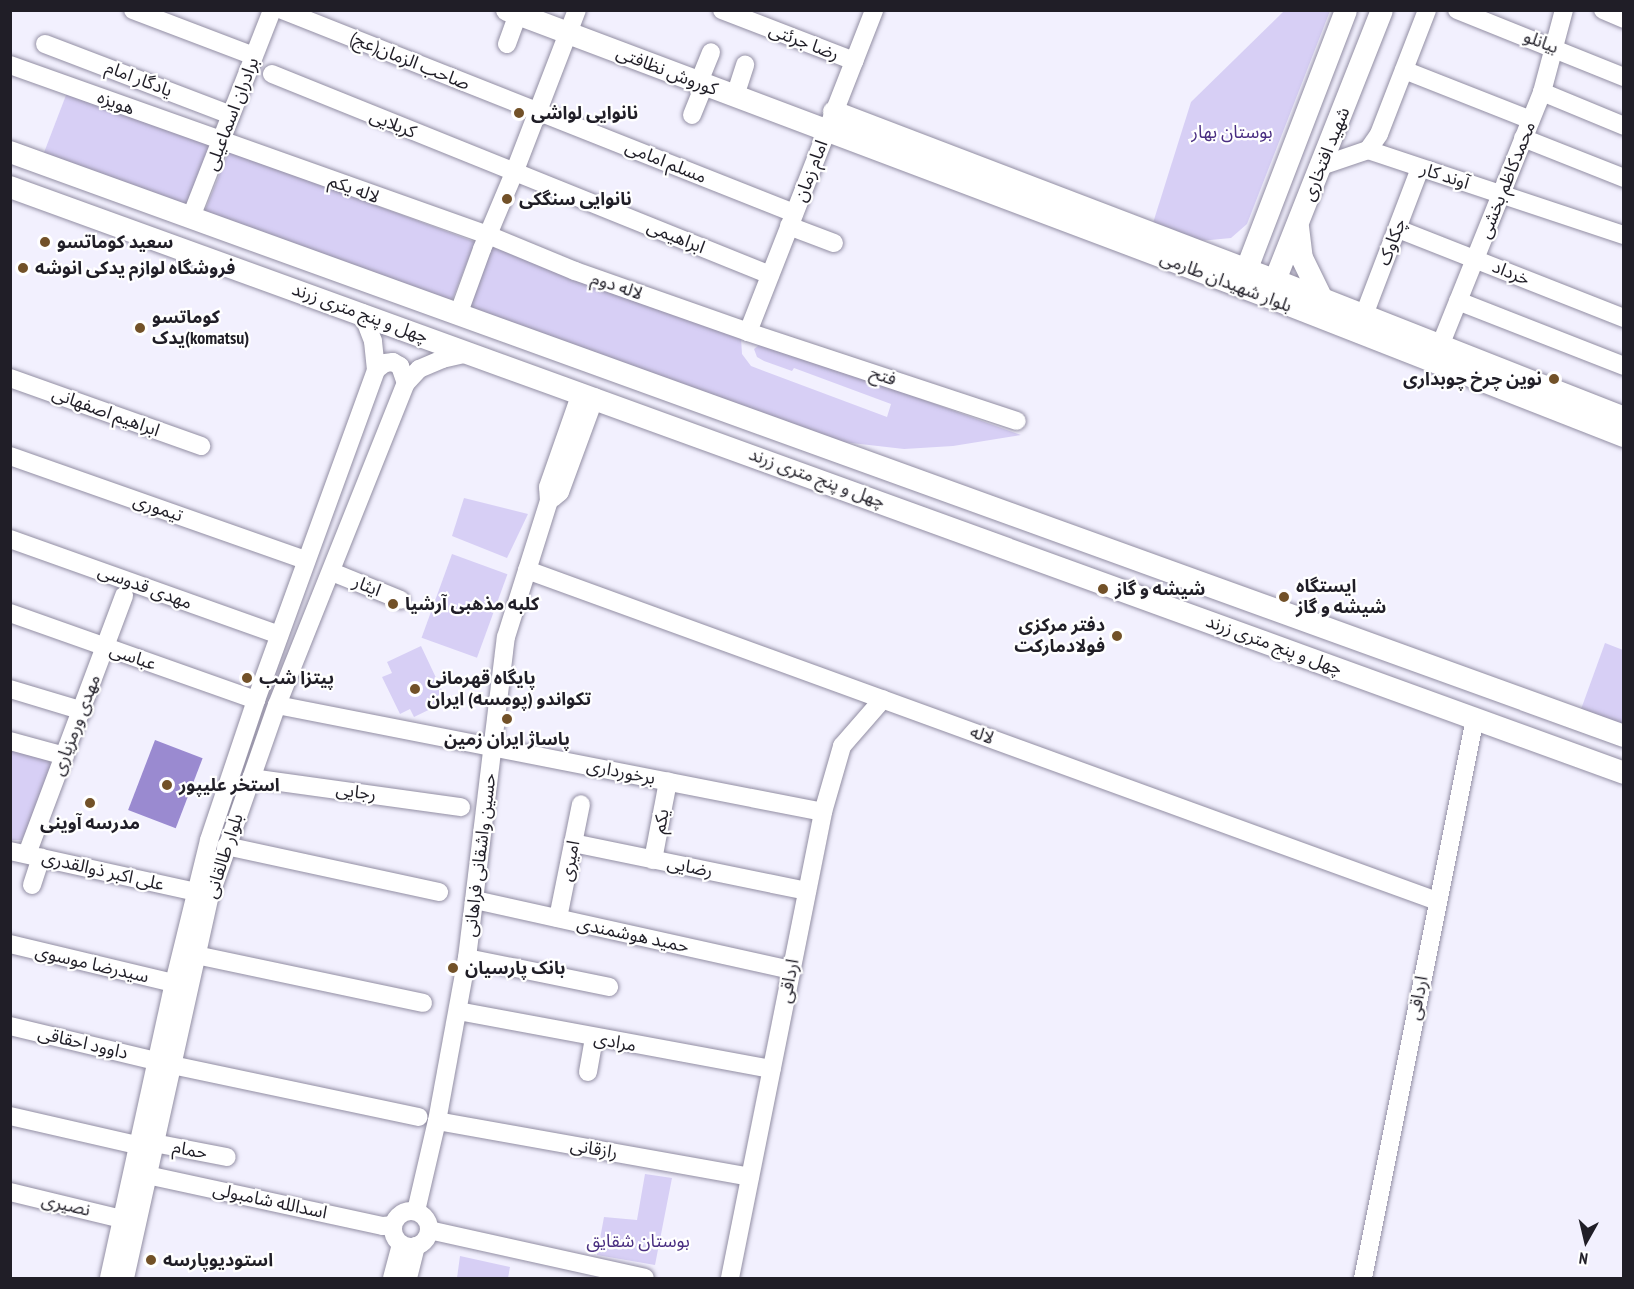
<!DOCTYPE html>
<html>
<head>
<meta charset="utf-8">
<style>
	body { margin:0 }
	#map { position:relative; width:1634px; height:1289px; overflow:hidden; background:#f2f0fe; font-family:"PT Sans Narrow","Noto Sans Arabic",sans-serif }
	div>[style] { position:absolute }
	.green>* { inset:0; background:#d7cff5; transform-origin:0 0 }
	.water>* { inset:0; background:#9a8ad0; transform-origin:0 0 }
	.roads { filter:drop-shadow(0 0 2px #928ea3) drop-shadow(0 0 2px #928ea3) }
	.minor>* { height:18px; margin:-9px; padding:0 9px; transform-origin:9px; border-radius:9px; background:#fff }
	.minor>.ring { margin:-9px; padding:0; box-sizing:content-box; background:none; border:18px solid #fff; border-radius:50% }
	.major>* { height:22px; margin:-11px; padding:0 11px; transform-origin:11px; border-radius:11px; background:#fff }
	.dots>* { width:16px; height:16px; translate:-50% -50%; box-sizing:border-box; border:3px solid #fff; border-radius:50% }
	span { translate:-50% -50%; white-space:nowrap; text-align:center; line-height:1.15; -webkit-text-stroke:4.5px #fff; paint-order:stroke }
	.street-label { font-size:18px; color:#201e27 }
	.poi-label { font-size:18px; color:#201e27; font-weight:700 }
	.left { translate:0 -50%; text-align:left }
	.right { translate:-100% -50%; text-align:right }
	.park-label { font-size:18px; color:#492e81 }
	.frame { position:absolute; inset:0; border:12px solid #201e27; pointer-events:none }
	.north { position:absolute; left:1556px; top:1211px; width:60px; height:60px; -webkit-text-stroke:4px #fff; paint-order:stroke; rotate:188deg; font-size:16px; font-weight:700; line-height:24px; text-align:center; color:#201e27 }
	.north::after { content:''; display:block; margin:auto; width:21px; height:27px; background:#201e27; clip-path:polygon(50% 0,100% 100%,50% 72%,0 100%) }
</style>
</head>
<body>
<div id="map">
	<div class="green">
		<i style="clip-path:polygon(1284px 11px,1330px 11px,1247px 224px,1231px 238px,1200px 241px,1153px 223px,1191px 102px)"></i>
		<i style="left:68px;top:90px;width:155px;height:72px;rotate:21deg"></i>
		<i style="clip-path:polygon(229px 151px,475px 242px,453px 298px,451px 300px,203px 215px)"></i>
		<i style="clip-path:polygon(489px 246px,731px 330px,741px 338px,742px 354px,751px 366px,887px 417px,891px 404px,794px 368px,792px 371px,764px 361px,757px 357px,754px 349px,763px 342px,1021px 435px,953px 446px,904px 449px,834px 441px,472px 312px,468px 300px)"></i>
		<i style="clip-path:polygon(464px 498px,528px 514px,507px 558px,452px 536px)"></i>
		<i style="left:452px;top:554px;width:59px;height:89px;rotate:20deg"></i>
		<i style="clip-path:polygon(1605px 643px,1623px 650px,1623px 728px,1580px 712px)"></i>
		<i style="clip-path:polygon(421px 646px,447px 701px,414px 717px,410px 709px,400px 714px,382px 677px,392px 673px,387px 662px)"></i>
		<i style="clip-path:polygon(11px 749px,46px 757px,55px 770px,22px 840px,11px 840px)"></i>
		<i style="clip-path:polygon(645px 1174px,672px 1178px,655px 1265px,597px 1255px,604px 1217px,637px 1220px)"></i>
		<i style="clip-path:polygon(460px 1256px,510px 1267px,508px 1278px,457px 1278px)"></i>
	</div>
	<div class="water">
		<i style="left:155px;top:740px;width:51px;height:75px;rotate:21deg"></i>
	</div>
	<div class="roads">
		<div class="minor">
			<i style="left:133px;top:10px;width:129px;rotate:20.8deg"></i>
			<i style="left:282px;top:10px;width:551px;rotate:21.63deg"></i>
			<i style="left:722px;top:10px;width:142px;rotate:21.1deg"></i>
			<i style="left:1457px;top:10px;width:180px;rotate:21.9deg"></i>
			<i style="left:1603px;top:10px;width:23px;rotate:23deg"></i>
			<i style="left:45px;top:44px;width:199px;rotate:20.9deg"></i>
			<i style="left:507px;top:44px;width:32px;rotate:-70deg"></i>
			<i style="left:10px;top:65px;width:507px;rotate:19.58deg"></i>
			<i style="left:488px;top:235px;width:94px;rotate:22.5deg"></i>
			<i style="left:575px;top:271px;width:183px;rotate:19.4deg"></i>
			<i style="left:748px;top:332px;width:283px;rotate:18.3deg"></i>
			<i style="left:1404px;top:70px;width:136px;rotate:21.5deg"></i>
			<i style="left:272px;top:74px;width:537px;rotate:21.98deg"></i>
			<i style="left:699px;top:82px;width:32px;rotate:-68deg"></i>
			<i style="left:1542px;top:92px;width:89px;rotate:22.5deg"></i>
			<i style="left:735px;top:96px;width:33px;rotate:-72deg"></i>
			<i style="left:692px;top:115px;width:32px;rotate:-68deg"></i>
			<i style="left:1523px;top:138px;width:109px;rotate:21.6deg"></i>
			<i style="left:1368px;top:150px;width:270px;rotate:18.4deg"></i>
			<i style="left:1321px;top:166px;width:50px;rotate:-18.8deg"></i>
			<i style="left:1368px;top:150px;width:19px;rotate:-55deg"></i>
			<i style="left:1379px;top:134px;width:133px;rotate:-68.8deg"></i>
			<i style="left:191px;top:217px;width:222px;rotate:-68.6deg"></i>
			<i style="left:789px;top:226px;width:48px;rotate:20.7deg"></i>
			<i style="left:1398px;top:229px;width:243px;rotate:21.5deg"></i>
			<i style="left:1458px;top:301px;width:178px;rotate:21.4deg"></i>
			<i style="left:458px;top:315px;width:70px;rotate:-70deg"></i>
			<i style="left:482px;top:249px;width:82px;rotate:-67.2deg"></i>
			<i style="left:514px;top:173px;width:175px;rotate:-68.9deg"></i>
			<i style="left:1364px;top:315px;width:157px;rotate:-69.1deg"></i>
			<i style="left:748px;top:332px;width:346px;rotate:-68.6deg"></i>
			<i style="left:1440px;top:346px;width:274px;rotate:-68.1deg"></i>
			<i style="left:1542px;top:92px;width:85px;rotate:-75deg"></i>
			<i style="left:376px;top:370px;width:11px;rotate:-38deg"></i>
			<i style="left:385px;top:363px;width:8px;rotate:-7deg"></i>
			<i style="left:393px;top:362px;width:8px;rotate:30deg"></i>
			<i style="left:400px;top:366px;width:18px;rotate:71deg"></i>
			<i style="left:10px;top:378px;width:203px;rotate:19.6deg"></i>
			<i style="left:10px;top:456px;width:313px;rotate:19.4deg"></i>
			<i style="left:553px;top:498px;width:9px;rotate:-41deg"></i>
			<i style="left:560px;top:492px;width:101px;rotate:-69.8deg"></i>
			<i style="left:10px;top:539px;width:286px;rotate:19.6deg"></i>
			<i style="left:527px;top:570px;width:968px;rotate:19.99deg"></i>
			<i style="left:332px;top:572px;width:74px;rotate:22.1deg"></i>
			<i style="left:10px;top:613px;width:261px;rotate:19.5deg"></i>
			<i style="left:10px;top:689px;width:76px;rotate:16.8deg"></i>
			<i style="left:277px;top:705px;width:556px;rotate:11.09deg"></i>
			<i style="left:10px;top:741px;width:57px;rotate:15.3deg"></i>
			<i style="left:251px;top:778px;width:212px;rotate:7.9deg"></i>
			<i style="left:573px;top:843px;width:239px;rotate:11.6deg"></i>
			<i style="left:226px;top:846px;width:218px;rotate:12.2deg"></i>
			<i style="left:10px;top:851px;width:200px;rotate:12.4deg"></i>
			<i style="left:27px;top:854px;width:276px;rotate:-69.4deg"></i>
			<i style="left:653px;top:860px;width:80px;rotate:-79.2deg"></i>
			<i style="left:32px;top:885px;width:29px;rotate:-72deg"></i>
			<i style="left:475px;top:900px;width:325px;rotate:12.5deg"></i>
			<i style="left:558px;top:918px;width:116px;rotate:-78.6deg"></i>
			<i style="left:10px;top:944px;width:169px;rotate:13.4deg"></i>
			<i style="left:196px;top:955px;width:232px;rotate:11.9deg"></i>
			<i style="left:467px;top:958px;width:145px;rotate:11.5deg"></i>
			<i style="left:458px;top:1011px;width:319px;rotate:10.5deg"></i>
			<i style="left:10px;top:1026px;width:150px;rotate:13.5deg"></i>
			<i style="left:172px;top:1065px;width:252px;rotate:11.9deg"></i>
			<i style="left:588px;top:1072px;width:35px;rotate:-80deg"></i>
			<i style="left:10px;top:1116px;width:130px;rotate:12.9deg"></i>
			<i style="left:437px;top:1121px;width:318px;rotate:10.1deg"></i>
			<i style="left:154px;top:1143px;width:74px;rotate:10.9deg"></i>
			<i style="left:147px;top:1175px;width:241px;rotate:12.2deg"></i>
			<i style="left:383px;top:1226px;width:10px;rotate:-6deg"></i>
			<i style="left:10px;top:1192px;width:115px;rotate:13.6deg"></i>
			<i class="ring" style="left:393px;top:1211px;width:18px;height:18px"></i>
			<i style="left:416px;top:1211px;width:92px;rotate:-76.9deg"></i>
			<i style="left:437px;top:1121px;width:166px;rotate:-79.6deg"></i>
			<i style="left:467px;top:958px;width:323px;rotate:-83.1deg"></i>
			<i style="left:506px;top:637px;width:143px;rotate:-72.5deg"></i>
			<i style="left:549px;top:501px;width:14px;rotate:-94deg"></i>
			<i style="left:548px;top:487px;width:100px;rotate:-70.7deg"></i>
			<i style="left:429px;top:1230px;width:221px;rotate:12.5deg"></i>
			<i style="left:109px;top:1278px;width:302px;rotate:-77.6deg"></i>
			<i style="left:174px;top:983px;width:147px;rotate:-76.2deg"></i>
			<i style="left:209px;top:840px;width:148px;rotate:-71.4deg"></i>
			<i style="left:256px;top:700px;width:351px;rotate:-70deg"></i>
			<i style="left:376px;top:370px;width:29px;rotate:-96deg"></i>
			<i style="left:373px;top:341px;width:30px;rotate:-111deg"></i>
			<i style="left:125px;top:1278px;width:391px;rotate:-77.5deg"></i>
			<i style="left:210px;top:896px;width:202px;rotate:-70.7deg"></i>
			<i style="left:277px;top:705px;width:347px;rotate:-68.2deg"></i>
			<i style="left:406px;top:383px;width:19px;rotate:-47deg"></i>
			<i style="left:419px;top:369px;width:25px;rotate:-23deg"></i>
			<i style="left:442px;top:359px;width:27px;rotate:-13deg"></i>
			<i style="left:392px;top:1278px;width:35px;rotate:-75deg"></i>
			<i style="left:408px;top:1278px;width:33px;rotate:-76deg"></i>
			<i style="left:730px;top:1278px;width:475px;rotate:-78.7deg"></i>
			<i style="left:823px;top:812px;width:69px;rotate:-73.9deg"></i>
			<i style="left:842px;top:746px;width:62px;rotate:-48.9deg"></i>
			<i style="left:1363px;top:1278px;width:571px;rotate:-78.69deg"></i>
		</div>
		<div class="major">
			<i style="left:507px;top:10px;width:814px;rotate:20.64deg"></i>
			<i style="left:1269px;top:297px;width:381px;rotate:21.4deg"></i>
			<i style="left:834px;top:112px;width:471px;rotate:20.9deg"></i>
			<i style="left:1274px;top:280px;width:376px;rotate:21.5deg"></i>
			<i style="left:10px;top:152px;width:1716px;rotate:19.89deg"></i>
			<i style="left:10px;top:187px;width:1717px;rotate:19.95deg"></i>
			<i style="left:1298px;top:227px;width:31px;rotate:83deg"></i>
			<i style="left:1302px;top:258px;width:48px;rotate:64deg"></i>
			<i style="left:1241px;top:284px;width:293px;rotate:-69deg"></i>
			<i style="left:1270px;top:293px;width:304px;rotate:-68.4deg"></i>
		</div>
	</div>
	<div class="dots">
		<i style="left:519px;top:113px;background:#725128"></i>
		<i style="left:507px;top:199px;background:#725128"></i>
		<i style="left:45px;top:242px;background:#725128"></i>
		<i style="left:23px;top:268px;background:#725128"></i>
		<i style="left:140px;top:328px;background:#725128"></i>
		<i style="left:1554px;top:379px;background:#725128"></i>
		<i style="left:1103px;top:589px;background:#725128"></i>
		<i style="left:1284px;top:597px;background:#725128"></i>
		<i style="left:393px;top:604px;background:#725128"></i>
		<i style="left:1117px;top:636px;background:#725128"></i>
		<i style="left:247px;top:678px;background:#725128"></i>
		<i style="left:415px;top:689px;background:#725128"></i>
		<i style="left:507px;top:719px;background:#725128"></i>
		<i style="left:167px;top:785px;background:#725128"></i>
		<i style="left:90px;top:803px;background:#725128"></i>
		<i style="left:453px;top:968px;background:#725128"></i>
		<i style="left:151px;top:1260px;background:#725128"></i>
	</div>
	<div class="street-label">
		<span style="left:804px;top:42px;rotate:21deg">رضا جرئتی</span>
		<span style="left:1541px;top:42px;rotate:21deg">بیانلو</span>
		<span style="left:410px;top:61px;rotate:22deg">صاحب الزمان(عج)</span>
		<span style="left:667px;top:71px;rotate:21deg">کوروش نظافتی</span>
		<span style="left:139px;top:79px;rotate:21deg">یادگار امام</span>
		<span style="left:116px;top:103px;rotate:20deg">هویزه</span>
		<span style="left:232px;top:114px;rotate:-69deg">برادران اسماعیلی</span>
		<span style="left:393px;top:124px;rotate:22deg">کربلایی</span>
		<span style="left:1326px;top:154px;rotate:-68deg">شهید افتخاری</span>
		<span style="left:666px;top:162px;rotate:22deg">مسلم امامی</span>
		<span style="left:811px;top:171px;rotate:-69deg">امام زمان</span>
		<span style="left:1445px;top:176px;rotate:18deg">آوند کار</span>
		<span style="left:1507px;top:180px;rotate:-68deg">محمدکاظم بخشی</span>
		<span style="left:354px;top:189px;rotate:20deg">لاله یکم</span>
		<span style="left:676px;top:237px;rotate:22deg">ابراهیمی</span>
		<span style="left:1392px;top:242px;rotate:-69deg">چکاوک</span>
		<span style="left:1511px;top:273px;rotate:22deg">خرداد</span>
		<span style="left:1226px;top:282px;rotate:21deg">بلوار شهیدان طارمی</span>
		<span style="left:617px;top:286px;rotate:19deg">لاله دوم</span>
		<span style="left:360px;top:313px;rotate:20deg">چهل و پنج متری زرند</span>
		<span style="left:883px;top:376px;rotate:18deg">فتح</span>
		<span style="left:106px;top:412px;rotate:20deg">ابراهیم اصفهانی</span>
		<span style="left:817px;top:478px;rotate:20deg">چهل و پنج متری زرند</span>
		<span style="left:158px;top:508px;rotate:19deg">تیموری</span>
		<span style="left:367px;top:586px;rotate:22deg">ایثار</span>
		<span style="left:145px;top:587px;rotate:20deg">مهدی قدوسی</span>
		<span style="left:1274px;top:645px;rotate:20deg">چهل و پنج متری زرند</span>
		<span style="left:133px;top:657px;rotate:19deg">عباسی</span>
		<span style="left:76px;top:725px;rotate:-69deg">مهدی ورمزیاری</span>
		<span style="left:982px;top:735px;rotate:20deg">لاله</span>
		<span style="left:621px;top:772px;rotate:11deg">برخورداری</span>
		<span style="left:356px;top:792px;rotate:8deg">رجایی</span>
		<span style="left:661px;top:821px;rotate:-79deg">یکم</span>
		<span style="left:480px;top:855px;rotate:-83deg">حسین واشقانی فراهانی</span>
		<span style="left:224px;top:856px;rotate:-72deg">بلوار طالقانی</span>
		<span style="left:570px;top:861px;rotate:-79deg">امیری</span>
		<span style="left:690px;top:867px;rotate:11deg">رضایی</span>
		<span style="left:103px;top:871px;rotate:13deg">علی اکبر ذوالقدری</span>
		<span style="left:633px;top:935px;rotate:12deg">حمید هوشمندی</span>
		<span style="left:92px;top:964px;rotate:13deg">سیدرضا موسوی</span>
		<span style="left:789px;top:981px;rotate:-79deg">ارداقی</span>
		<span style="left:1418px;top:998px;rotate:-79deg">ارداقی</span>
		<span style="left:615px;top:1042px;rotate:10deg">مرادی</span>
		<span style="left:83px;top:1043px;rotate:13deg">داوود احقاقی</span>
		<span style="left:594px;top:1149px;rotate:10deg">رازقانی</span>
		<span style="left:190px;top:1150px;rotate:11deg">حمام</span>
		<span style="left:270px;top:1201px;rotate:12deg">اسدالله شامبولی</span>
		<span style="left:66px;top:1205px;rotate:13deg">نصیری</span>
	</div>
	<div class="poi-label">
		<span class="left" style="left:531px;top:113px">نانوایی لواشی</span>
		<span class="left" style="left:519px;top:199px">نانوایی سنگکی</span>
		<span class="left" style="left:57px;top:242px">سعید کوماتسو</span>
		<span class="left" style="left:35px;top:268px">فروشگاه لوازم یدکی انوشه</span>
		<span class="left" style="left:152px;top:328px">کوماتسو<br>یدک(komatsu)</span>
		<span class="right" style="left:1542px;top:379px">نوین چرخ چوبداری</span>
		<span class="left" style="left:1296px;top:597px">ایستگاه<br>شیشه و گاز</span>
		<span class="left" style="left:1115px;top:589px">شیشه و گاز</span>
		<span class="left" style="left:405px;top:604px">کلبه مذهبی آرشیا</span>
		<span class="right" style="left:1105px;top:636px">دفتر مرکزی<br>فولادمارکت</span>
		<span class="left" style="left:259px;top:678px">پیتزا شب</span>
		<span class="left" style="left:427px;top:689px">پایگاه قهرمانی<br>تکواندو (پومسه) ایران</span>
		<span style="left:507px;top:739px">پاساژ ایران زمین</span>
		<span class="left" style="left:179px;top:785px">استخر علیپور</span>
		<span style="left:90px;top:823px">مدرسه آوینی</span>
		<span class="left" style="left:465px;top:968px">بانک پارسیان</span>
		<span class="left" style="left:163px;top:1260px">استودیوپارسه</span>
	</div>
	<div class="park-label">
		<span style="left:1232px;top:132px">بوستان بهار</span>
		<span style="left:638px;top:1241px">بوستان شقایق</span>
	</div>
	<div class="frame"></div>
	<div class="north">N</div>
</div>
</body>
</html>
